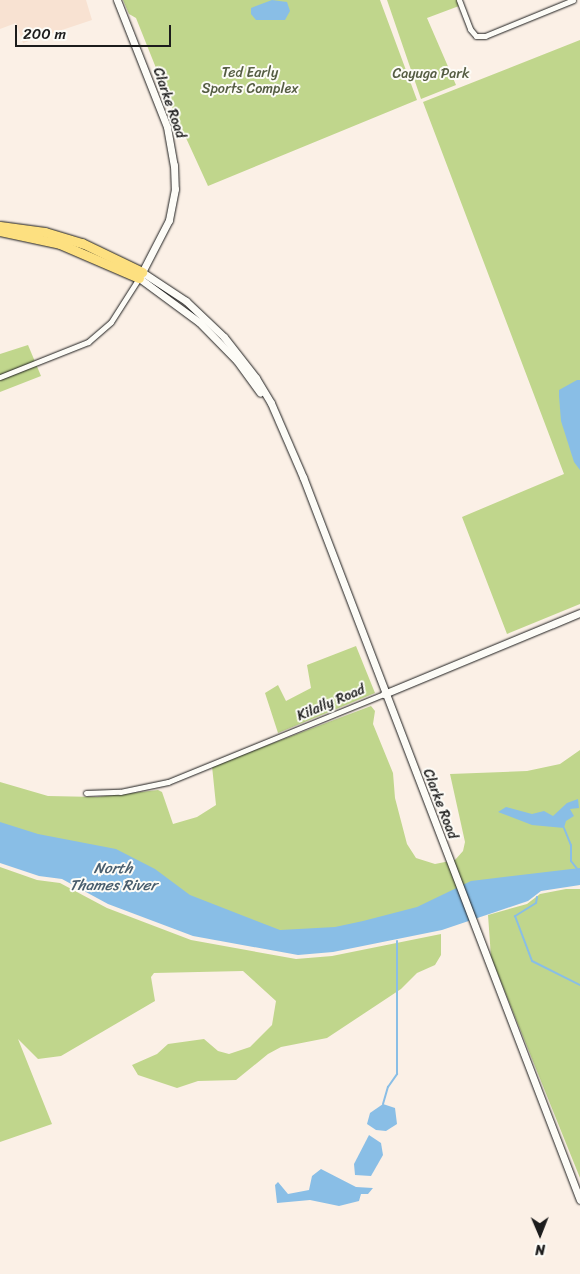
<!DOCTYPE html>
<html>
<head>
<meta charset="utf-8">
<style>
	body { margin:0 }
	#map { position:relative; width:580px; height:1274px; overflow:hidden; background:#fbf0e6; font-family:Sriracha,sans-serif }
	div>[style] { position:absolute }
	.built>* { inset:0; background:#f8e2d2 }
	.green>* { inset:0; background:#c0d68c }
	.water>* { inset:0; background:#89bee6 }
	.stream>* { height:2px; margin:-1px; padding:0 1px; transform-origin:1px; border-radius:1px; background:#89bee6 }
	.roads { filter:drop-shadow(0 0 1px #1c1c1c) drop-shadow(0 0 1px #1c1c1c) }
	.street>* { height:5px; margin:-2.5px; padding:0 2.5px; transform-origin:2.5px; border-radius:2.5px; background:#fdfcf7 }
	.secondary>* { height:7px; margin:-3.5px; padding:0 3.5px; transform-origin:3.5px; border-radius:3.5px; background:#fdfcf7 }
	.highway>* { height:9px; margin:-4.5px; padding:0 4.5px; transform-origin:4.5px; border-radius:4.5px; background:#fde080 }
	span { translate:-50% -50%; white-space:nowrap; text-align:center; line-height:1.15; -webkit-text-stroke:4px #fdfcf7; paint-order:stroke }
	.park-label { font-size:14px; color:#555d43 }
	.street-label { font-size:14px; color:#1c1c1c }
	.water-label { font-size:15px; color:#485d6d; font-style:italic }
	.north { position:absolute; left:515px; top:1209px; width:50px; height:50px; -webkit-text-stroke:4px #fdfcf7; paint-order:stroke; rotate:179deg; font-size:14px; font-weight:700; line-height:20px; text-align:center; color:#1c1c1c }
	.north::after { content:''; display:block; margin:auto; width:18px; height:22px; background:#1c1c1c; clip-path:polygon(50% 0,100% 100%,50% 72%,0 100%) }
	.scale { position:absolute; left:15px; top:25px; width:156px; height:22px; box-sizing:border-box; border:2px solid #1c1c1c; border-top:0; padding-left:6px; font-size:15px; line-height:18px; white-space:nowrap; color:#1c1c1c; -webkit-text-stroke:4px #fdfcf7; paint-order:stroke }
</style>
</head>
<body>
<div id="map">
	<div class="built">
		<i style="clip-path:polygon(0 0,86px 0,92px 20px,23px 43px,16px 23px,0 29px)"></i>
	</div>
	<div class="green">
		<i style="clip-path:polygon(123px 0,380px 0,417px 100px,208px 186px,170px 103px,136px 18px,129px 14px)"></i>
		<i style="clip-path:polygon(387px 0,457px 0,459px 6px,427px 18px,456px 85px,421px 99px)"></i>
		<i style="clip-path:polygon(580px 40px,580px 604px,507px 634px,462px 517px,564px 474px,423px 102px)"></i>
		<i style="clip-path:polygon(28px 345px,41px 376px,0 392px,0 354px)"></i>
		<i style="clip-path:polygon(356px 646px,375px 693px,278px 733px,265px 693px,278px 685px,286px 701px,311px 688px,307px 665px)"></i>
		<i style="clip-path:polygon(371px 706px,375px 711px,373px 724px,393px 773px,395px 798px,407px 844px,416px 858px,435px 864px,455px 860px,463px 851px,465px 842px,450px 774px,527px 771px,560px 764px,580px 750px,580px 870px,333px 929px,278px 932px,0 825px,0 782px,48px 796px,97px 797px,158px 790px,162px 792px,173px 824px,197px 817px,216px 805px,212px 766px)"></i>
		<i style="clip-path:polygon(0 867px,37px 880px,60px 883px,107px 908px,191px 940px,296px 959px,332px 956px,441px 934px,441px 955px,435px 965px,417px 973px,401px 989px,327px 1038px,281px 1047px,268px 1054px,236px 1080px,198px 1081px,177px 1088px,138px 1075px,132px 1065px,157px 1054px,168px 1044px,204px 1039px,218px 1051px,229px 1054px,250px 1047px,272px 1025px,276px 1001px,243px 971px,154px 973px,151px 977px,155px 1001px,61px 1056px,38px 1059px,18px 1039px,52px 1124px,0 1142px)"></i>
		<i style="clip-path:polygon(566px 889px,580px 889px,580px 1178px,491px 957px,488px 915px,527px 904px,540px 894px)"></i>
	</div>
	<div class="water">
		<i style="clip-path:polygon(272px 0,287px 2px,290px 11px,285px 20px,256px 20px,251px 14px,251px 8px)"></i>
		<i style="clip-path:polygon(577px 380px,580px 380px,580px 470px,574px 462px,561px 421px,559px 396px,559px 390px)"></i>
		<i style="clip-path:polygon(578px 799px,579px 808px,570px 809px,574px 816px,566px 821px,564px 828px,532px 825px,498px 812px,506px 807px,532px 814px,544px 811px,553px 816px,567px 803px)"></i>
		<i style="clip-path:polygon(0 822px,38px 834px,116px 849px,155px 869px,190px 895px,280px 930px,335px 927px,363px 921px,417px 907px,471px 881px,580px 868px,580px 885px,541px 891px,528px 901px,442px 930px,333px 952px,298px 955px,193px 936px,108px 904px,62px 879px,39px 876px,0 863px)"></i>
		<i style="clip-path:polygon(383px 1104px,395px 1108px,397px 1124px,386px 1131px,376px 1130px,367px 1124px,370px 1113px)"></i>
		<i style="clip-path:polygon(369px 1135px,381px 1143px,383px 1155px,371px 1176px,355px 1175px,354px 1164px)"></i>
		<i style="clip-path:polygon(321px 1169px,356px 1187px,373px 1188px,368px 1194px,361px 1194px,359px 1201px,339px 1206px,310px 1200px,277px 1203px,275px 1185px,278px 1182px,288px 1194px,309px 1190px,312px 1176px)"></i>
	</div>
	<div class="stream">
		<i style="left:564px;top:828px;width:18px;rotate:68deg"></i>
		<i style="left:571px;top:845px;width:16px;rotate:90deg"></i>
		<i style="left:571px;top:861px;width:11px;rotate:52deg"></i>
		<i style="left:537px;top:897px;width:6px;rotate:99deg"></i>
		<i style="left:536px;top:903px;width:25px;rotate:148deg"></i>
		<i style="left:515px;top:916px;width:48px;rotate:69.3deg"></i>
		<i style="left:532px;top:961px;width:54px;rotate:26.6deg"></i>
		<i style="left:383px;top:1104px;width:18px;rotate:-74deg"></i>
		<i style="left:388px;top:1087px;width:16px;rotate:-55deg"></i>
		<i style="left:397px;top:1074px;width:133px;rotate:-90deg"></i>
	</div>
	<div class="roads">
		<div class="street">
			<i style="left:459px;top:0;width:31px;rotate:69deg"></i>
			<i style="left:470px;top:29px;width:9px;rotate:49deg"></i>
			<i style="left:476px;top:36px;width:9px"></i>
			<i style="left:485px;top:36px;width:95px;rotate:-22.2deg"></i>
			<i style="left:0;top:377px;width:95px;rotate:-21.7deg"></i>
			<i style="left:88px;top:342px;width:30px;rotate:-41deg"></i>
			<i style="left:111px;top:322px;width:52px;rotate:-57.5deg"></i>
			<i style="left:86px;top:793px;width:34px;rotate:-2deg"></i>
			<i style="left:120px;top:792px;width:49px;rotate:-11.8deg"></i>
			<i style="left:168px;top:782px;width:233px;rotate:-22.2deg"></i>
		</div>
		<div class="secondary">
			<i style="left:117px;top:0;width:136px;rotate:68.5deg"></i>
			<i style="left:167px;top:127px;width:39px;rotate:80deg"></i>
			<i style="left:174px;top:165px;width:24px;rotate:88deg"></i>
			<i style="left:175px;top:189px;width:32px;rotate:101deg"></i>
			<i style="left:169px;top:220px;width:65px;rotate:117.3deg"></i>
			<i style="left:139px;top:278px;width:74px;rotate:36.3deg"></i>
			<i style="left:199px;top:322px;width:54px;rotate:45.7deg"></i>
			<i style="left:237px;top:361px;width:39px;rotate:54deg"></i>
			<i style="left:142px;top:272px;width:53px;rotate:33.4deg"></i>
			<i style="left:186px;top:301px;width:52px;rotate:43.5deg"></i>
			<i style="left:224px;top:337px;width:52px;rotate:52deg"></i>
			<i style="left:256px;top:378px;width:29px;rotate:59deg"></i>
			<i style="left:271px;top:403px;width:81px;rotate:66.6deg"></i>
			<i style="left:303px;top:477px;width:774px;rotate:69.04deg"></i>
			<i style="left:384px;top:694px;width:212px;rotate:-22.5deg"></i>
		</div>
		<div class="highway">
			<i style="left:0;top:226px;width:45px;rotate:7.6deg"></i>
			<i style="left:45px;top:232px;width:39px;rotate:17deg"></i>
			<i style="left:82px;top:243px;width:67px;rotate:25.8deg"></i>
			<i style="left:0;top:231px;width:61px;rotate:12.2deg"></i>
			<i style="left:60px;top:244px;width:86px;rotate:23.3deg"></i>
		</div>
	</div>
	<div class="park-label">
		<span style="left:250px;top:81px">Ted Early<br>Sports Complex</span>
		<span style="left:431px;top:74px">Cayuga Park</span>
	</div>
	<div class="street-label">
		<span style="left:169px;top:103px;rotate:71deg">Clarke Road</span>
		<span style="left:331px;top:703px;rotate:-23deg">Kilally Road</span>
		<span style="left:440px;top:804px;rotate:69deg">Clarke Road</span>
	</div>
	<div class="water-label">
		<span style="left:113px;top:877px">North<br>Thames River</span>
	</div>
	<div class="north">N</div>
	<div class="scale">200 m</div>
</div>
</body>
</html>
